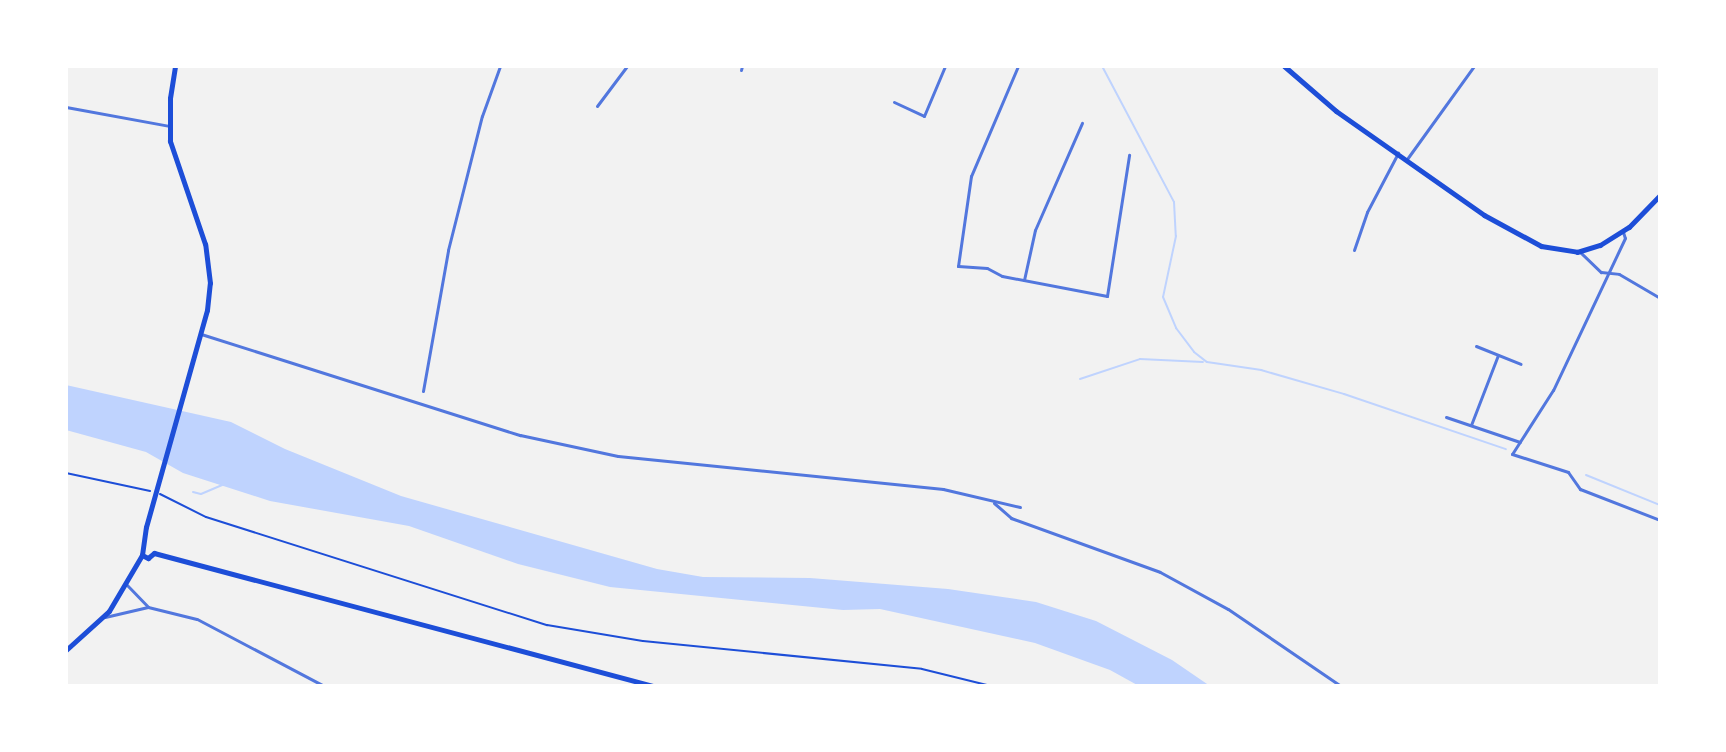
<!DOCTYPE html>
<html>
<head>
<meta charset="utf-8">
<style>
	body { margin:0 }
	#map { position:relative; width:1726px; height:752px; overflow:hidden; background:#f2f2f2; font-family:"DM Sans",sans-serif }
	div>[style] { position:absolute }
	.water>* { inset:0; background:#bfd3fe }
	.stream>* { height:2px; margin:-1px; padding:0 1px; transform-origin:1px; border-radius:1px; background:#bfd3fe }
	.path>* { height:2px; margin:-1px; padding:0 1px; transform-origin:1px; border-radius:1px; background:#1d4ed8 }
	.minor>* { height:3px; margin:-1.5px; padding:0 1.5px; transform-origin:1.5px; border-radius:1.5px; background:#5277de }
	.secondary>* { height:5px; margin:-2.5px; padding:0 2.5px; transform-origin:2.5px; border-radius:2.5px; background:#1d4ed8 }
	span { translate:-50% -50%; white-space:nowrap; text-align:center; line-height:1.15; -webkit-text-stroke:8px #fff; paint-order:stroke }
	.frame { position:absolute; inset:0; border:68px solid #fff; pointer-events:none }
</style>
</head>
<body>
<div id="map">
	<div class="water">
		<i style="clip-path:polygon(66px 385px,231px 422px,285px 449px,401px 496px,657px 569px,703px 577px,810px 578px,948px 589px,1036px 602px,1096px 621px,1172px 660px,1210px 686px,1139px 686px,1110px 670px,1035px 643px,880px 609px,843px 610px,610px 587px,518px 564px,409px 526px,270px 501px,183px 473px,146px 452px,66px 430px)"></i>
	</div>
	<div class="stream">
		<i style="left:1102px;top:66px;width:154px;rotate:62.1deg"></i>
		<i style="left:1174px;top:202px;width:34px;rotate:87deg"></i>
		<i style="left:1176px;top:236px;width:62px;rotate:102deg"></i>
		<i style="left:1163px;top:297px;width:34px;rotate:67deg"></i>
		<i style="left:1176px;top:328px;width:30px;rotate:53deg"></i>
		<i style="left:1194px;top:352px;width:16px;rotate:38deg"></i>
		<i style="left:1207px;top:362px;width:55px;rotate:8.4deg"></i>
		<i style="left:1261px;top:370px;width:86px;rotate:16.1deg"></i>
		<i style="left:1344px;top:394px;width:171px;rotate:18.8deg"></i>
		<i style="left:1080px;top:379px;width:63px;rotate:-18.4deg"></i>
		<i style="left:1140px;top:359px;width:63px;rotate:2.7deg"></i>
		<i style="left:1586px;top:475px;width:80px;rotate:22.1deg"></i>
		<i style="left:193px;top:492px;width:8px;rotate:14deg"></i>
		<i style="left:201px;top:494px;width:23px;rotate:-23deg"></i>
	</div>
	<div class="path">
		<i style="left:66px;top:473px;width:86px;rotate:12.1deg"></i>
		<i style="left:160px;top:494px;width:51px;rotate:26.6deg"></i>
		<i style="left:206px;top:517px;width:358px;rotate:17.6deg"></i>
		<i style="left:547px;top:625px;width:97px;rotate:9.5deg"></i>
		<i style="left:643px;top:641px;width:280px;rotate:5.7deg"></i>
		<i style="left:922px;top:669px;width:71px;rotate:13.8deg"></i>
	</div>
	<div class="minor">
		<i style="left:1018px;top:66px;width:120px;rotate:113.1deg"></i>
		<i style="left:971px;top:176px;width:91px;rotate:98.2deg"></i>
		<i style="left:958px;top:266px;width:29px;rotate:4deg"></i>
		<i style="left:987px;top:268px;width:17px;rotate:28deg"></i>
		<i style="left:1002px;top:276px;width:107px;rotate:10.8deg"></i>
		<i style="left:1107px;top:296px;width:143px;rotate:-81.1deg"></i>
		<i style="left:741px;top:70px;width:4px;rotate:-76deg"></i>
		<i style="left:894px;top:102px;width:33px;rotate:25deg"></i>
		<i style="left:924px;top:116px;width:54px;rotate:-67.2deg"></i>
		<i style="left:597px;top:106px;width:50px;rotate:-53.1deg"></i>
		<i style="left:66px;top:107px;width:106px;rotate:10.4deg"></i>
		<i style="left:1407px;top:159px;width:115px;rotate:-54.2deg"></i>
		<i style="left:1623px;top:232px;width:6px;rotate:72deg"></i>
		<i style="left:1625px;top:238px;width:168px;rotate:115.3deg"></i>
		<i style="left:1553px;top:390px;width:76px;rotate:122.6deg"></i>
		<i style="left:1512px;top:454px;width:59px;rotate:17.8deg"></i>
		<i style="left:1568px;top:472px;width:21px;rotate:55deg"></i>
		<i style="left:1580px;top:489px;width:86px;rotate:21.2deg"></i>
		<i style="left:1354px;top:250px;width:40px;rotate:-71.1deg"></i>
		<i style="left:1367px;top:212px;width:67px;rotate:-62.3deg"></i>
		<i style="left:1580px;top:252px;width:29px;rotate:44deg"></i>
		<i style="left:1601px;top:272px;width:18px;rotate:6deg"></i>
		<i style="left:1619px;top:274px;width:48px;rotate:30.3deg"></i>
		<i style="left:1024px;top:280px;width:51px;rotate:-77.6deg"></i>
		<i style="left:1035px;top:230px;width:117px;rotate:-66.3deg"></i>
		<i style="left:201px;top:334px;width:335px;rotate:17.6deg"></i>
		<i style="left:520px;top:435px;width:100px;rotate:12.1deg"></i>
		<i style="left:618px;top:456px;width:327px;rotate:5.8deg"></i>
		<i style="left:943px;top:489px;width:79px;rotate:13.2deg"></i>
		<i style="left:1476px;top:346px;width:48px;rotate:21.8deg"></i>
		<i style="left:423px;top:391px;width:143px;rotate:-79.9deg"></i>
		<i style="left:448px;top:250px;width:138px;rotate:-75.8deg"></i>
		<i style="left:482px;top:116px;width:53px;rotate:-70.2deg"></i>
		<i style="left:1446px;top:417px;width:78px;rotate:18.7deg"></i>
		<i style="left:1471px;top:425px;width:75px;rotate:-68.9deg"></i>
		<i style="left:994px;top:503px;width:23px;rotate:41deg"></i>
		<i style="left:1011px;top:518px;width:158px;rotate:19.9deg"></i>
		<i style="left:1160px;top:572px;width:77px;rotate:28.6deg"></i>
		<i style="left:1228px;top:609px;width:137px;rotate:34.3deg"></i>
		<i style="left:126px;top:584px;width:32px;rotate:46deg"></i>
		<i style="left:148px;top:607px;width:50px;rotate:13.8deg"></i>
		<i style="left:197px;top:619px;width:144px;rotate:27.8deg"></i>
		<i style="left:105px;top:617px;width:44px;rotate:-13.1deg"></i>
	</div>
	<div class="secondary">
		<i style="left:1284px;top:66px;width:69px;rotate:40.9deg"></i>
		<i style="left:1336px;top:111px;width:181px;rotate:35.1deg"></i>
		<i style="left:1484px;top:215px;width:65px;rotate:28.5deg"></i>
		<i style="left:1541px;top:246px;width:36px;rotate:9deg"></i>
		<i style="left:1577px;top:252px;width:24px;rotate:-17deg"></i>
		<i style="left:1600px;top:245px;width:34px;rotate:-32deg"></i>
		<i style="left:1629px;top:227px;width:45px;rotate:-45.9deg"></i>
		<i style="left:154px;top:553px;width:516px;rotate:14.92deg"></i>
		<i style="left:142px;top:555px;width:7px;rotate:27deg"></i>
		<i style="left:148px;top:558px;width:8px;rotate:-40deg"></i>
		<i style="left:66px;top:650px;width:58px;rotate:-42.2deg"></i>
		<i style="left:109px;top:611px;width:65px;rotate:-59.5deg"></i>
		<i style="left:142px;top:555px;width:28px;rotate:-82deg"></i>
		<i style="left:146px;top:527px;width:225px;rotate:-74.3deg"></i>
		<i style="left:207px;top:310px;width:27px;rotate:-84deg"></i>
		<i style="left:210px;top:283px;width:39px;rotate:-97deg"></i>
		<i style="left:205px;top:244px;width:109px;rotate:-108.8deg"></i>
		<i style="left:170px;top:141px;width:43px;rotate:-90deg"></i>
		<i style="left:170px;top:98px;width:32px;rotate:-81deg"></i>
	</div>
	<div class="frame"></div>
</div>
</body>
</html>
